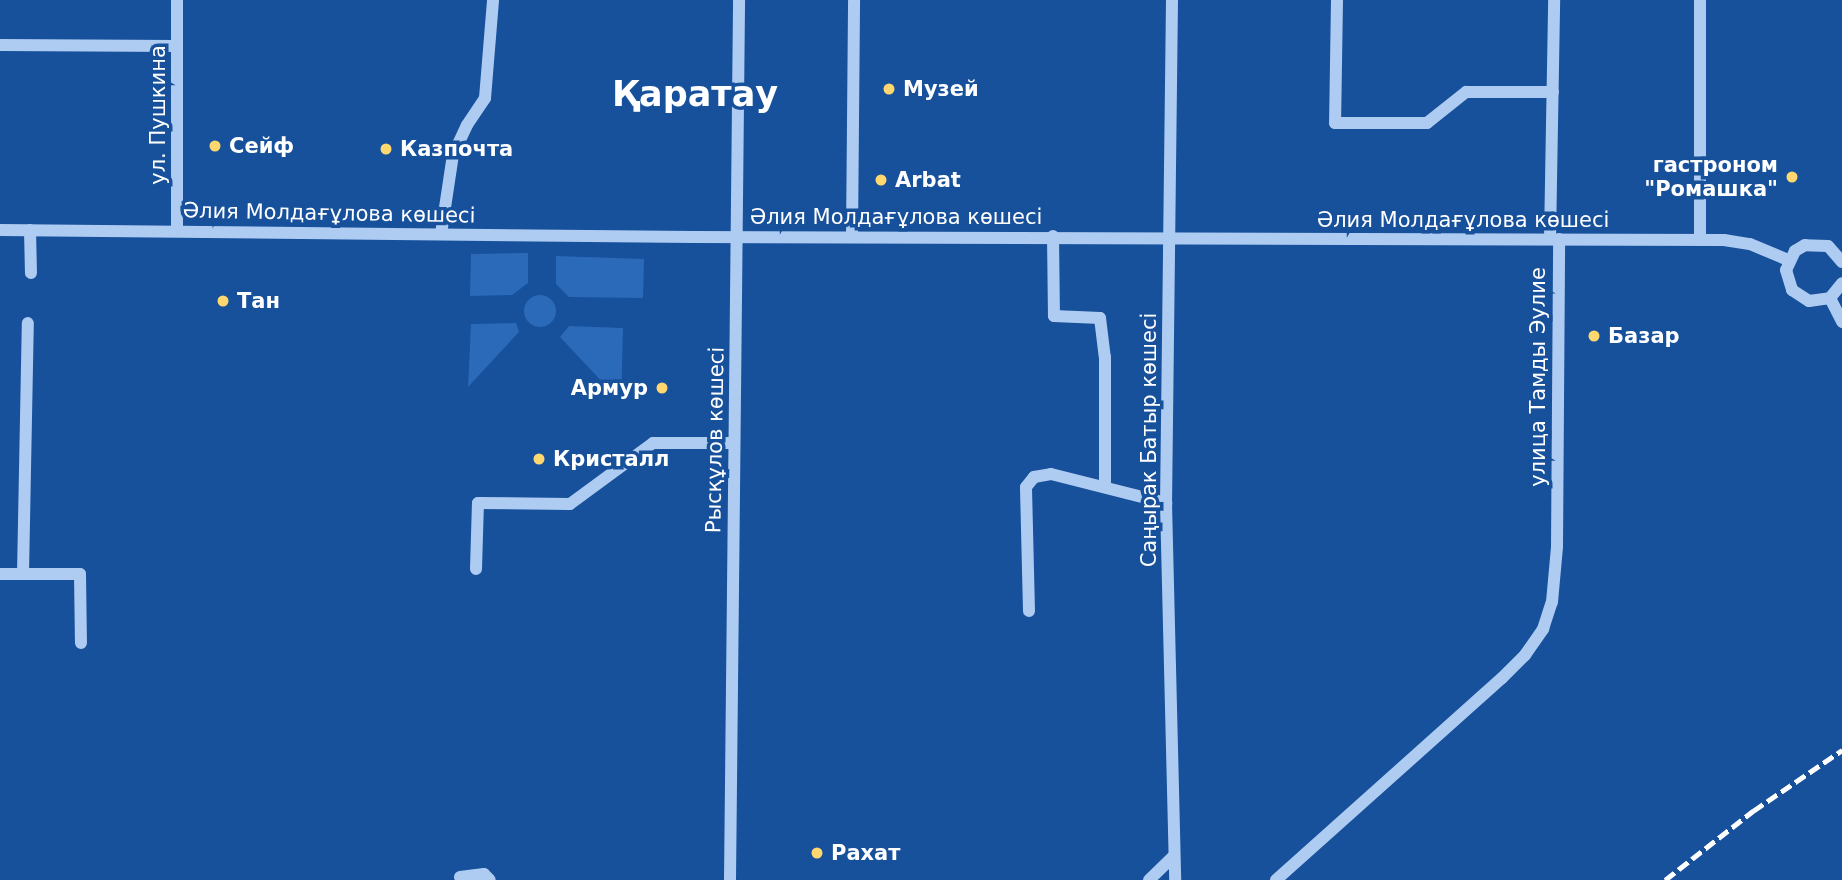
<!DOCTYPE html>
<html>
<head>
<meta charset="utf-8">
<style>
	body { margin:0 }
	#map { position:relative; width:1842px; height:880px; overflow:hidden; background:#17509b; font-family:"DejaVu Sans",sans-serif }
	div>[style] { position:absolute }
	.green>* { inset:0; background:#2b6ab9 }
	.round { border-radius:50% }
	.minor>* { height:12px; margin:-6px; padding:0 6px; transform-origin:6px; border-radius:6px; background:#aeccf2 }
	.rail>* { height:4.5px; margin-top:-2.25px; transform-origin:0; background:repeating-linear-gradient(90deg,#fff 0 12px,transparent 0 17px) }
	.dots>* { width:19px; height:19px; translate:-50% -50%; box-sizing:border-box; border:4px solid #17509b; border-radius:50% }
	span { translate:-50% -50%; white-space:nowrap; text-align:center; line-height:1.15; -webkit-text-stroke:7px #17509b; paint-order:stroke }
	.poi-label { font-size:21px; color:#fff; font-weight:700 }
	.left { translate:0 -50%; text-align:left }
	.right { translate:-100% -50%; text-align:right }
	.street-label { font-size:21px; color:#fff }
	.town-label { font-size:35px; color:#fff; font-weight:700 }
</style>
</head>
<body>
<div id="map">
	<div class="green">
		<i style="clip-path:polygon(528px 253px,528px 283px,512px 295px,470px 296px,471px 254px)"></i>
		<i style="clip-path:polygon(556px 256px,644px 259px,643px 298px,569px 297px,556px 284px)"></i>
		<i class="round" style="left:524px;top:295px;width:32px;height:32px"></i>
		<i style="clip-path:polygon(516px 323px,519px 332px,468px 387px,471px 324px)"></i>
		<i style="clip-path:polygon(569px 326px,623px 328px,621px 402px,560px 337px)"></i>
	</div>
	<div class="minor">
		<i style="left:1172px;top:0;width:503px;rotate:90.68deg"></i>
		<i style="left:1166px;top:503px;width:377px;rotate:88.6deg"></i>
		<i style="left:1337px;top:0;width:123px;rotate:90.9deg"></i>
		<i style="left:1335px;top:123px;width:92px"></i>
		<i style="left:1427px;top:123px;width:50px;rotate:-38.5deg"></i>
		<i style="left:1466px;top:92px;width:87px"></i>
		<i style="left:0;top:45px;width:177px;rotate:0.3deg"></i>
		<i style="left:0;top:230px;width:694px;rotate:0.58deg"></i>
		<i style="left:694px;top:237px;width:1030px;rotate:0.17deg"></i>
		<i style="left:1724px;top:240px;width:26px;rotate:9deg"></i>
		<i style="left:1750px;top:244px;width:41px;rotate:22.8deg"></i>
		<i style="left:30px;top:230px;width:43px;rotate:88.7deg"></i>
		<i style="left:177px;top:231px;width:231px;rotate:-90deg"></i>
		<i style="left:441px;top:234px;width:80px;rotate:-81.4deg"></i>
		<i style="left:453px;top:155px;width:33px;rotate:-65deg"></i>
		<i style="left:467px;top:125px;width:32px;rotate:-56deg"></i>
		<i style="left:485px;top:98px;width:98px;rotate:-85.3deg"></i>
		<i style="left:852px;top:236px;width:236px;rotate:-89.5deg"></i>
		<i style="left:1053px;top:236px;width:80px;rotate:89.3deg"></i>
		<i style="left:1054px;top:316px;width:46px;rotate:2.5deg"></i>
		<i style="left:1100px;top:318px;width:39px;rotate:83deg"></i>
		<i style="left:1105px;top:357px;width:130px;rotate:90deg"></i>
		<i style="left:1550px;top:239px;width:239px;rotate:-89deg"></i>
		<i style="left:1700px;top:240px;width:240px;rotate:-90deg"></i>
		<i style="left:1842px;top:262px;width:21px;rotate:-131deg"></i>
		<i style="left:1828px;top:246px;width:23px;rotate:-178deg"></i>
		<i style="left:1805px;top:245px;width:12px;rotate:149deg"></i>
		<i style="left:1795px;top:251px;width:21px;rotate:115deg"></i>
		<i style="left:1786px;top:270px;width:21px;rotate:73deg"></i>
		<i style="left:1792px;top:290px;width:20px;rotate:33deg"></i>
		<i style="left:1809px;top:301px;width:21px;rotate:-8deg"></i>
		<i style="left:1830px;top:298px;width:19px;rotate:-51deg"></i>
		<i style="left:1830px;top:298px;width:27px;rotate:63deg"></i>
		<i style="left:476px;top:569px;width:66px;rotate:-88.3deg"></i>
		<i style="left:478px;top:503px;width:92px;rotate:0.6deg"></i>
		<i style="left:570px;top:504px;width:103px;rotate:-36.3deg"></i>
		<i style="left:653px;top:443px;width:81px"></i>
		<i style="left:0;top:574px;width:80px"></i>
		<i style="left:80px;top:574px;width:69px;rotate:89.2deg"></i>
		<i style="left:23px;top:574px;width:251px;rotate:-88.9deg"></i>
		<i style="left:1029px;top:611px;width:124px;rotate:-91.4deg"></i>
		<i style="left:1026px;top:487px;width:13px;rotate:-51deg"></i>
		<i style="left:1034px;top:477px;width:17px;rotate:-10deg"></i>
		<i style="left:1051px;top:474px;width:119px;rotate:14.2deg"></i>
		<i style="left:460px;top:877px;width:24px;rotate:-7deg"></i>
		<i style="left:484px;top:874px;width:8px;rotate:45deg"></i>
		<i style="left:730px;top:880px;width:880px;rotate:-89.41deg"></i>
		<i style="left:1149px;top:880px;width:35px;rotate:-44deg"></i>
		<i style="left:1276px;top:880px;width:303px;rotate:-41.8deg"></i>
		<i style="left:1502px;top:678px;width:33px;rotate:-45deg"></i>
		<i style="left:1525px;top:655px;width:32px;rotate:-55deg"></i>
		<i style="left:1543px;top:629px;width:28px;rotate:-72deg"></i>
		<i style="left:1552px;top:602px;width:55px;rotate:-84.8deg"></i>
		<i style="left:1557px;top:547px;width:308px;rotate:-89.6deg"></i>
	</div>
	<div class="rail">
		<i style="left:1665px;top:880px;width:112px;rotate:-38.1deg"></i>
		<i style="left:1753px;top:811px;width:108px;rotate:-34.4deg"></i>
	</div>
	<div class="dots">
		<i style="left:889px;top:89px;background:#ffd76f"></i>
		<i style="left:215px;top:146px;background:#ffd76f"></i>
		<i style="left:386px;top:149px;background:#ffd76f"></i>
		<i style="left:1792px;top:177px;background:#ffd76f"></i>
		<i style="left:881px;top:180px;background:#ffd76f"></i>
		<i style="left:223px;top:301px;background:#ffd76f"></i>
		<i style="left:1594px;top:336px;background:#ffd76f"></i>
		<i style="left:662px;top:388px;background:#ffd76f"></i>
		<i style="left:539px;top:459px;background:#ffd76f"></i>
		<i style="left:817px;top:853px;background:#ffd76f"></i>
	</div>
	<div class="poi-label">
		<span class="left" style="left:903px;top:89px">Музей</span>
		<span class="left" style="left:229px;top:146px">Сейф</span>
		<span class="left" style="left:400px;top:149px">Казпочта</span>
		<span class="right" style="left:1778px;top:177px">гастроном<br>"Ромашка"</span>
		<span class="left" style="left:895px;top:180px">Arbat</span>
		<span class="left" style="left:237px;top:301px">Тан</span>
		<span class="left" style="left:1608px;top:336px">Базар</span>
		<span class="right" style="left:648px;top:388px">Армур</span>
		<span class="left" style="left:553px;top:459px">Кристалл</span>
		<span class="left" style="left:831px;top:853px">Рахат</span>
	</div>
	<div class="street-label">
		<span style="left:158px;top:115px;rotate:-90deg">ул. Пушкина</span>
		<span style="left:329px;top:213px;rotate:1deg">Әлия Молдағұлова көшесі</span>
		<span style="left:896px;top:217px">Әлия Молдағұлова көшесі</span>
		<span style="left:1463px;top:220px">Әлия Молдағұлова көшесі</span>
		<span style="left:1538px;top:377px;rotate:-90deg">улица Тамды Эулие</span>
		<span style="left:715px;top:440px;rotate:-89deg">Рысқұлов көшесі</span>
		<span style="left:1149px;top:440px;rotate:-90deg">Саңырак Батыр көшесі</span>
	</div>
	<div class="town-label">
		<span style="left:695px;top:94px">Қаратау</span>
	</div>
</div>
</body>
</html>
